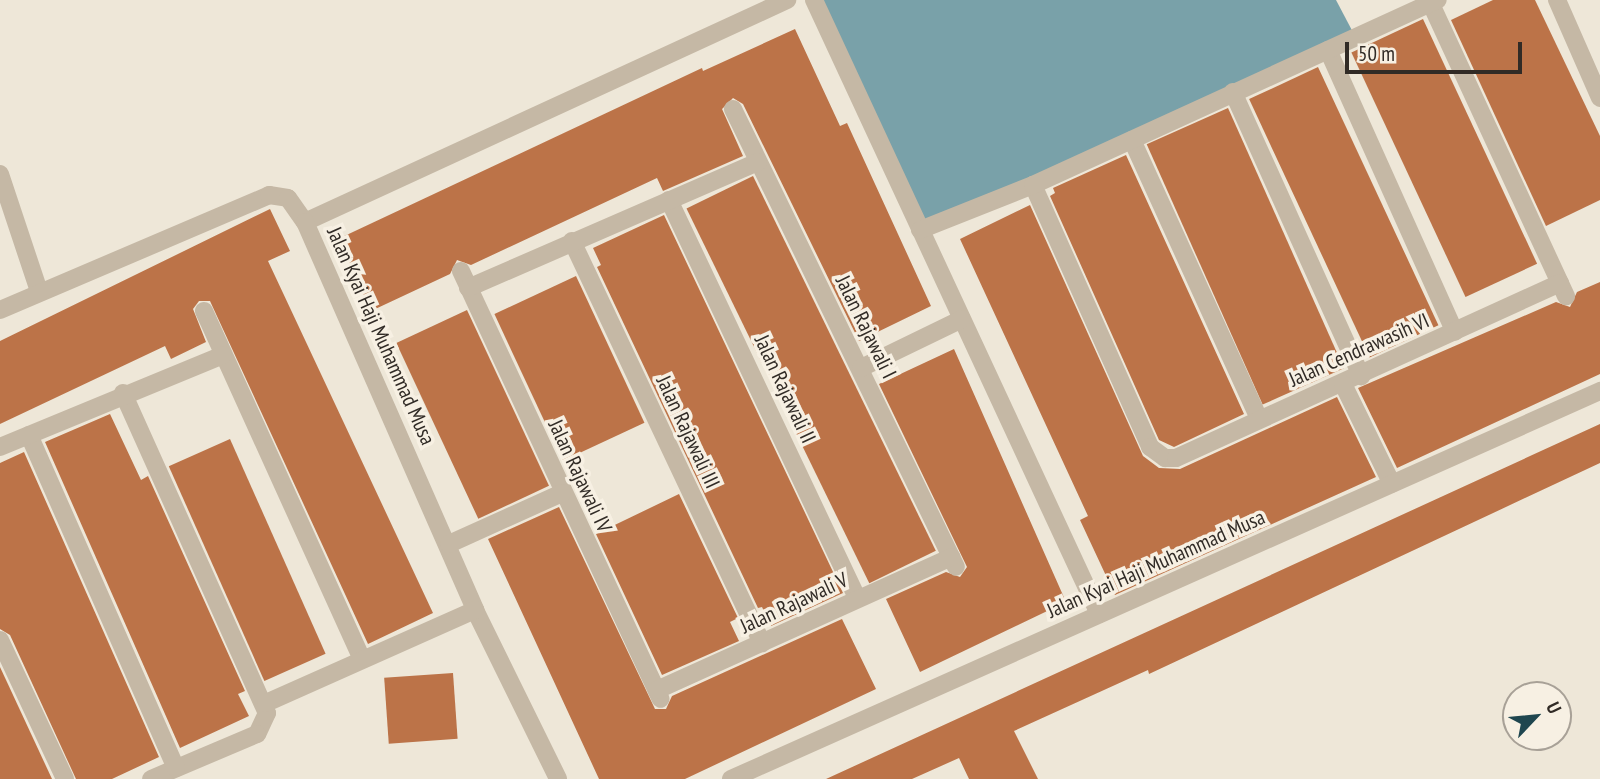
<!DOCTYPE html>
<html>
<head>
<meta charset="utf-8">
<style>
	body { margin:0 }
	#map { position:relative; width:1600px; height:779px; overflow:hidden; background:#eee7d8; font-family:"PT Sans Narrow",sans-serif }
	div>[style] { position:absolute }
	.water>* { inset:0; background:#79a1a9 }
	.building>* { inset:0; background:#bc7348; transform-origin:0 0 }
	.street>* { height:18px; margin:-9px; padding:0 9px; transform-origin:9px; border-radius:9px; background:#c5b8a5 }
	span { translate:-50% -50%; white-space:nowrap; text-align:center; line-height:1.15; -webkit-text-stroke:7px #f7f0e3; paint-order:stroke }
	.street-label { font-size:21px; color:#312b26 }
	.north { position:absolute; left:1502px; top:681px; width:70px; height:70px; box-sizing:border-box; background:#f7f0e3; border:2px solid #a8a197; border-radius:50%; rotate:64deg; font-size:19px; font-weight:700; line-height:28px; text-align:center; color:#312b26 }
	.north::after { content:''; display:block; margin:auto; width:24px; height:32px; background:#1f464f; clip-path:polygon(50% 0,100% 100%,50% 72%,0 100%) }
	.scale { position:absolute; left:1345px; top:42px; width:177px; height:32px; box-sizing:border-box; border:4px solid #312b26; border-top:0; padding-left:9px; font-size:21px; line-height:24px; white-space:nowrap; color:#312b26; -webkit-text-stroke:5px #f7f0e3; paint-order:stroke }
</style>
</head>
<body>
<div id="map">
	<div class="water">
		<i style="clip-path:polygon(814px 0,1336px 0,1356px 38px,920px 230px)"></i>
	</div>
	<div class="building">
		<i style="clip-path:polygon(1493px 0,1535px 0,1600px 136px,1600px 200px,1546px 226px,1451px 20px)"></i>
		<i style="left:1423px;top:19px;width:270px;height:79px;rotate:65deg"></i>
		<i style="clip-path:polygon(795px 29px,840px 126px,847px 123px,931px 306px,859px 341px,743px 104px,733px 98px,722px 109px,743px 156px,663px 191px,657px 178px,471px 265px,457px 260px,450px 274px,371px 311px,338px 239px,702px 68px,703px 71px)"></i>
		<i style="left:1318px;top:67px;width:285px;height:76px;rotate:65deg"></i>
		<i style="left:1228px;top:108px;width:285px;height:89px;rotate:66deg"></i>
		<i style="clip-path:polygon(1126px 155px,1244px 414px,1174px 447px,1159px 440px,1050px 196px,1055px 193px,1053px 188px)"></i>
		<i style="left:753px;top:176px;width:417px;height:74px;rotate:64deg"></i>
		<i style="clip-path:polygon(1030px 205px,1143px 456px,1159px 468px,1180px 469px,1337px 397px,1376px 477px,1115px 595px,1080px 520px,1088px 516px,960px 239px)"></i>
		<i style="clip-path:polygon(270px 209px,290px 251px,268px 261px,433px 613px,368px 644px,210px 301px,199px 301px,193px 309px,206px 342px,171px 359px,165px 346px,0 424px,0 341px)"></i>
		<i style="clip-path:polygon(664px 215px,843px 593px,771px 626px,762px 607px,758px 608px,597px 267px,601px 265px,593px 248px)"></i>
		<i style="left:576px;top:276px;width:162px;height:90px;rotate:65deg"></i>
		<i style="clip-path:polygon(1600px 282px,1600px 374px,1397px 468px,1358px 388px,1556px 302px,1570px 307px,1577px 292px)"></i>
		<i style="left:467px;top:310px;width:194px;height:78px;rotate:65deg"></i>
		<i style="clip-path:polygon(954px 349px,1066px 602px,920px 672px,886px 599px,946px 572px,960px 577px,967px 567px,879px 384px)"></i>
		<i style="clip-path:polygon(110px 414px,141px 480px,148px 476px,245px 691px,238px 694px,249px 716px,180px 748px,45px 442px)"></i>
		<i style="clip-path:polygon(1600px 424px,1600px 463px,1149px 674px,1148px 670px,1014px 731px,1038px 779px,969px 779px,959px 758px,912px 779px,826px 779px)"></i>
		<i style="left:230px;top:439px;width:235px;height:67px;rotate:66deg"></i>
		<i style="clip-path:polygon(24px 452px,159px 757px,112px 779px,76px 779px,10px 635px,0 629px,0 463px)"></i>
		<i style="clip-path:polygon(679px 494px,738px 618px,730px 622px,739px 641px,662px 675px,596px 534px)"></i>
		<i style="clip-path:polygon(559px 507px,655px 709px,666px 709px,672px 696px,842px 619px,876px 689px,685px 779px,599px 779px,488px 539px)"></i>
		<i style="clip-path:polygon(0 667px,52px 779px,0 779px)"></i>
		<i style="left:453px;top:673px;width:66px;height:69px;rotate:86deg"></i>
	</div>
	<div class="street">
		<i style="left:814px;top:0;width:677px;rotate:65.1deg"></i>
		<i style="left:1557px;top:0;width:107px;rotate:66.3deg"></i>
		<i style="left:1431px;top:4px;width:322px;rotate:65.2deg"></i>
		<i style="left:1328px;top:50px;width:309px;rotate:65.8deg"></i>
		<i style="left:1233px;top:92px;width:312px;rotate:65.7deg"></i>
		<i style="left:733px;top:109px;width:509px;rotate:64.04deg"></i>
		<i style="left:1132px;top:140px;width:307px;rotate:65.5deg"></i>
		<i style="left:0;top:174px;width:123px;rotate:71.6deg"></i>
		<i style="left:1033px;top:185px;width:287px;rotate:65.9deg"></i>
		<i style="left:1150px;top:447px;width:19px;rotate:36deg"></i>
		<i style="left:1165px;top:458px;width:11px"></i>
		<i style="left:1176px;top:458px;width:422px;rotate:-24.5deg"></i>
		<i style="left:669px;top:200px;width:441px;rotate:64.7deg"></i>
		<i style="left:305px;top:222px;width:531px;rotate:-24.73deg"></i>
		<i style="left:920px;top:230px;width:122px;rotate:-21.7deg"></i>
		<i style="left:1033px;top:185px;width:445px;rotate:-24.6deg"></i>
		<i style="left:572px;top:241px;width:445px;rotate:64.7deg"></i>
		<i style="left:461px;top:271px;width:472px;rotate:65deg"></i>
		<i style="left:468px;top:288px;width:316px;rotate:-23.5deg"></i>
		<i style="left:0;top:310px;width:293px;rotate:-23.1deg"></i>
		<i style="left:269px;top:195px;width:19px;rotate:9deg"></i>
		<i style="left:288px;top:198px;width:29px;rotate:55deg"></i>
		<i style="left:305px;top:222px;width:424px;rotate:66.3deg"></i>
		<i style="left:475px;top:610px;width:188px;rotate:63.8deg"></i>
		<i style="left:204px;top:311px;width:380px;rotate:65.6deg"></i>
		<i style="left:861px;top:368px;width:112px;rotate:-25.9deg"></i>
		<i style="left:1343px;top:384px;width:111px;rotate:63.9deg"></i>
		<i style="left:123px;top:393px;width:351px;rotate:65.8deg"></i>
		<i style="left:267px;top:713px;width:23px;rotate:115deg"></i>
		<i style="left:257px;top:734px;width:115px;rotate:157deg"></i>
		<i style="left:29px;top:435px;width:364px;rotate:66.2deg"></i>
		<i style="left:0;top:447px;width:241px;rotate:-22.4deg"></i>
		<i style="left:449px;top:544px;width:124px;rotate:-24.3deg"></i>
		<i style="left:0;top:640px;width:153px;rotate:64.9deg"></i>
		<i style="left:657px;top:690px;width:323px;rotate:-24.3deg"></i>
		<i style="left:266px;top:703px;width:229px;rotate:-24deg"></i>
		<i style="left:731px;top:779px;width:952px;rotate:-24.06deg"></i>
	</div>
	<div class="street-label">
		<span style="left:866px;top:327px;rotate:64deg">Jalan Rajawali I</span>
		<span style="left:381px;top:336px;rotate:66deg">Jalan Kyai Haji Muhammad Musa</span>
		<span style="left:1359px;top:350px;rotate:-24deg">Jalan Cendrawasih VI</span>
		<span style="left:785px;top:389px;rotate:65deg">Jalan Rajawali II</span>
		<span style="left:688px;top:432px;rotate:65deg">Jalan Rajawali III</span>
		<span style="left:580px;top:476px;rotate:65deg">Jalan Rajawali IV</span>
		<span style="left:1156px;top:564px;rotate:-24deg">Jalan Kyai Haji Muhammad Musa</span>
		<span style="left:794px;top:603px;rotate:-25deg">Jalan Rajawali V</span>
	</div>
	<div class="north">U</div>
	<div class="scale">50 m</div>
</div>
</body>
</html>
